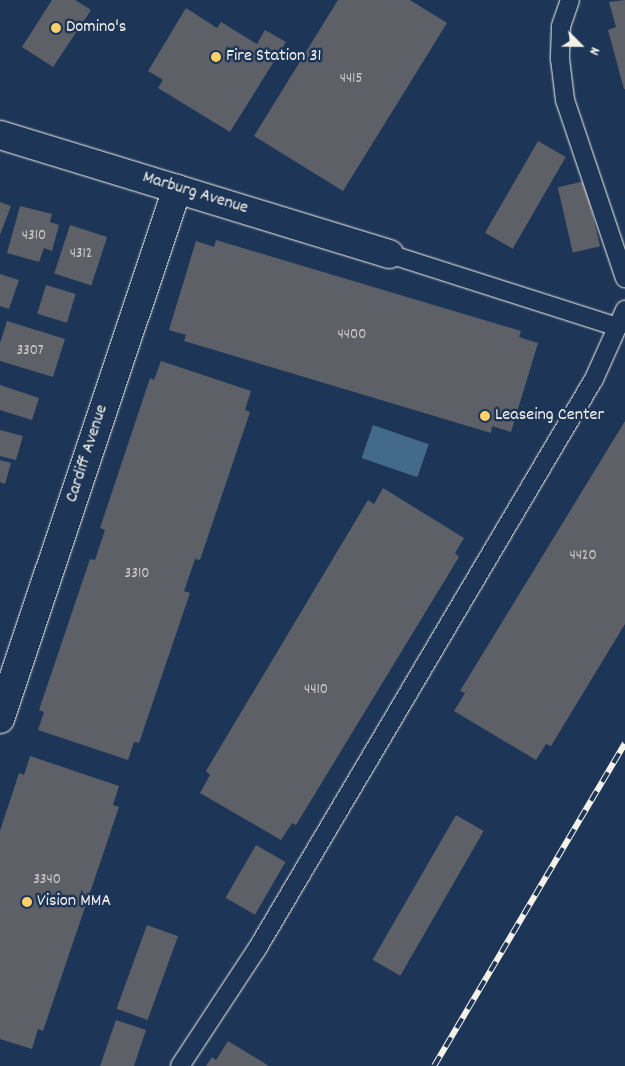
<!DOCTYPE html>
<html>
<head>
<meta charset="utf-8">
<style>
	body { margin:0 }
	#map { position:relative; width:625px; height:1066px; overflow:hidden; background:#1d3557; font-family:Dekko,sans-serif }
	div>[style] { position:absolute }
	.water>* { inset:0; background:#43698b; transform-origin:0 0 }
	.building>* { inset:0; background:#5e6068; transform-origin:0 0 }
	.roads { filter:drop-shadow(0 0 1px #f4f1e8) drop-shadow(0 0 1px #f4f1e8) }
	.lane>* { height:18px; margin:-9px; padding:0 9px; transform-origin:9px; border-radius:9px; background:#1d3557 }
	.street>* { height:28px; margin:-14px; padding:0 14px; transform-origin:14px; border-radius:14px; background:#1d3557 }
	.rail>* { height:5.5px; margin-top:-2.75px; transform-origin:0; background:repeating-linear-gradient(90deg,#1d3557 0 11px,#f4f1e8 0 22px); box-sizing:border-box; border-block:1px solid #f4f1e8 }
	.dots>* { width:14px; height:14px; translate:-50% -50%; box-sizing:border-box; border:2px solid #1d3557; border-radius:50% }
	span { translate:-50% -50%; white-space:nowrap; text-align:center; line-height:1.15; -webkit-text-stroke:5px #1d3557; paint-order:stroke }
	.number-label { font-size:15px; color:#cecdc8 }
	.number-label span { -webkit-text-stroke-width:0 }
	.poi-label { font-size:18px; color:#f4f1e8 }
	.left { translate:0 -50%; text-align:left }
	.street-label { font-size:18px; color:#f4f1e8 }
	.north { position:absolute; left:555px; top:20px; width:50px; height:50px; -webkit-text-stroke:4px #1d3557; paint-order:stroke; rotate:113deg; font-size:14px; font-weight:700; line-height:20px; text-align:center; color:#f4f1e8 }
	.north::after { content:''; display:block; margin:auto; width:18px; height:22px; background:#f4f1e8; clip-path:polygon(50% 0,100% 100%,50% 72%,0 100%) }
</style>
</head>
<body>
<div id="map">
	<div class="water">
		<i style="left:373px;top:425px;width:59px;height:35px;rotate:19deg"></i>
	</div>
	<div class="building">
		<i style="clip-path:polygon(52px 0,75px 0,91px 10px,53px 67px,22px 47px)"></i>
		<i style="clip-path:polygon(338px 0,410px 0,447px 23px,343px 191px,254px 136px)"></i>
		<i style="clip-path:polygon(625px 0,625px 89px,624px 89px,608px 30px,616px 27px,609px 2px)"></i>
		<i style="clip-path:polygon(186px 8px,217px 28px,221px 22px,257px 44px,265px 30px,286px 42px,230px 132px,158px 88px,163px 80px,148px 71px)"></i>
		<i style="left:538px;top:141px;width:32px;height:106px;rotate:30deg"></i>
		<i style="left:585px;top:181px;width:67px;height:28px;rotate:77deg"></i>
		<i style="clip-path:polygon(0 202px,11px 206px,0 235px)"></i>
		<i style="clip-path:polygon(20px 206px,52px 214px,50px 222px,59px 225px,52px 251px,44px 248px,39px 262px,7px 253px)"></i>
		<i style="left:70px;top:225px;width:39px;height:51px;rotate:18deg"></i>
		<i style="clip-path:polygon(216px 240px,521px 331px,519px 337px,538px 343px,511px 432px,492px 426px,491px 433px,184px 341px,186px 335px,169px 330px,196px 241px,214px 247px)"></i>
		<i style="clip-path:polygon(0 274px,19px 280px,9px 309px,0 306px)"></i>
		<i style="left:46px;top:285px;width:31px;height:30px;rotate:17deg"></i>
		<i style="clip-path:polygon(7px 321px,65px 339px,53px 377px,0 361px,0 343px)"></i>
		<i style="clip-path:polygon(161px 361px,251px 391px,245px 410px,250px 412px,200px 560px,195px 559px,184px 591px,190px 593px,139px 743px,134px 742px,128px 760px,38px 730px,44px 712px,39px 710px,90px 559px,95px 560px,105px 530px,100px 528px,150px 378px,154px 380px)"></i>
		<i style="clip-path:polygon(0 385px,39px 398px,32px 420px,0 410px)"></i>
		<i style="clip-path:polygon(625px 421px,625px 624px,551px 746px,546px 744px,536px 760px,454px 711px,465px 693px,460px 691px)"></i>
		<i style="clip-path:polygon(0 430px,23px 436px,16px 460px,0 456px)"></i>
		<i style="clip-path:polygon(0 460px,11px 463px,5px 484px,0 482px)"></i>
		<i style="clip-path:polygon(383px 488px,464px 538px,455px 553px,459px 557px,296px 825px,292px 823px,281px 840px,200px 793px,210px 775px,206px 771px,368px 500px,374px 504px)"></i>
		<i style="clip-path:polygon(30px 756px,119px 786px,113px 805px,119px 807px,43px 1031px,38px 1029px,32px 1049px,0 1039px,0 831px,19px 773px,24px 775px)"></i>
		<i style="left:456px;top:815px;width:32px;height:167px;rotate:30deg"></i>
		<i style="left:256px;top:845px;width:34px;height:61px;rotate:30deg"></i>
		<i style="left:147px;top:925px;width:33px;height:89px;rotate:20deg"></i>
		<i style="clip-path:polygon(116px 1020px,146px 1030px,134px 1066px,100px 1066px)"></i>
		<i style="clip-path:polygon(228px 1041px,269px 1066px,206px 1066px,212px 1057px,216px 1060px)"></i>
	</div>
	<div class="roads">
		<div class="lane">
			<i style="left:570px;top:0;width:28px;rotate:109deg"></i>
			<i style="left:561px;top:26px;width:33px;rotate:92deg"></i>
			<i style="left:560px;top:59px;width:41px;rotate:83deg"></i>
			<i style="left:565px;top:100px;width:188px;rotate:71.4deg"></i>
			<i style="left:389px;top:254px;width:240px;rotate:17.7deg"></i>
			<i style="left:180px;top:1066px;width:140px;rotate:-56.7deg"></i>
			<i style="left:257px;top:949px;width:662px;rotate:-59.41deg"></i>
			<i style="left:594px;top:379px;width:76px;rotate:-65.8deg"></i>
		</div>
		<div class="street">
			<i style="left:0;top:135px;width:407px;rotate:17deg"></i>
			<i style="left:0;top:719px;width:559px;rotate:-71.53deg"></i>
		</div>
	</div>
	<div class="rail">
		<i style="left:434px;top:1066px;width:375px;rotate:-59.4deg"></i>
	</div>
	<div class="dots">
		<i style="left:56px;top:28px;background:#ffd166"></i>
		<i style="left:216px;top:57px;background:#ffd166"></i>
		<i style="left:485px;top:416px;background:#ffd166"></i>
		<i style="left:27px;top:902px;background:#ffd166"></i>
	</div>
	<div class="number-label">
		<span style="left:351px;top:80px">4415</span>
		<span style="left:34px;top:237px">4310</span>
		<span style="left:81px;top:255px">4312</span>
		<span style="left:352px;top:336px">4400</span>
		<span style="left:30px;top:352px">3307</span>
		<span style="left:583px;top:557px">4420</span>
		<span style="left:137px;top:575px">3310</span>
		<span style="left:316px;top:691px">4410</span>
		<span style="left:47px;top:881px">3340</span>
	</div>
	<div class="poi-label">
		<span class="left" style="left:66px;top:28px">Domino's</span>
		<span class="left" style="left:226px;top:57px">Fire Station 31</span>
		<span class="left" style="left:495px;top:416px">Leaseing Center</span>
		<span class="left" style="left:37px;top:902px">Vision MMA</span>
	</div>
	<div class="street-label">
		<span style="left:195px;top:194px;rotate:17deg">Marburg Avenue</span>
		<span style="left:88px;top:454px;rotate:-72deg">Cardiff Avenue</span>
	</div>
	<div class="north">N</div>
</div>
</body>
</html>
